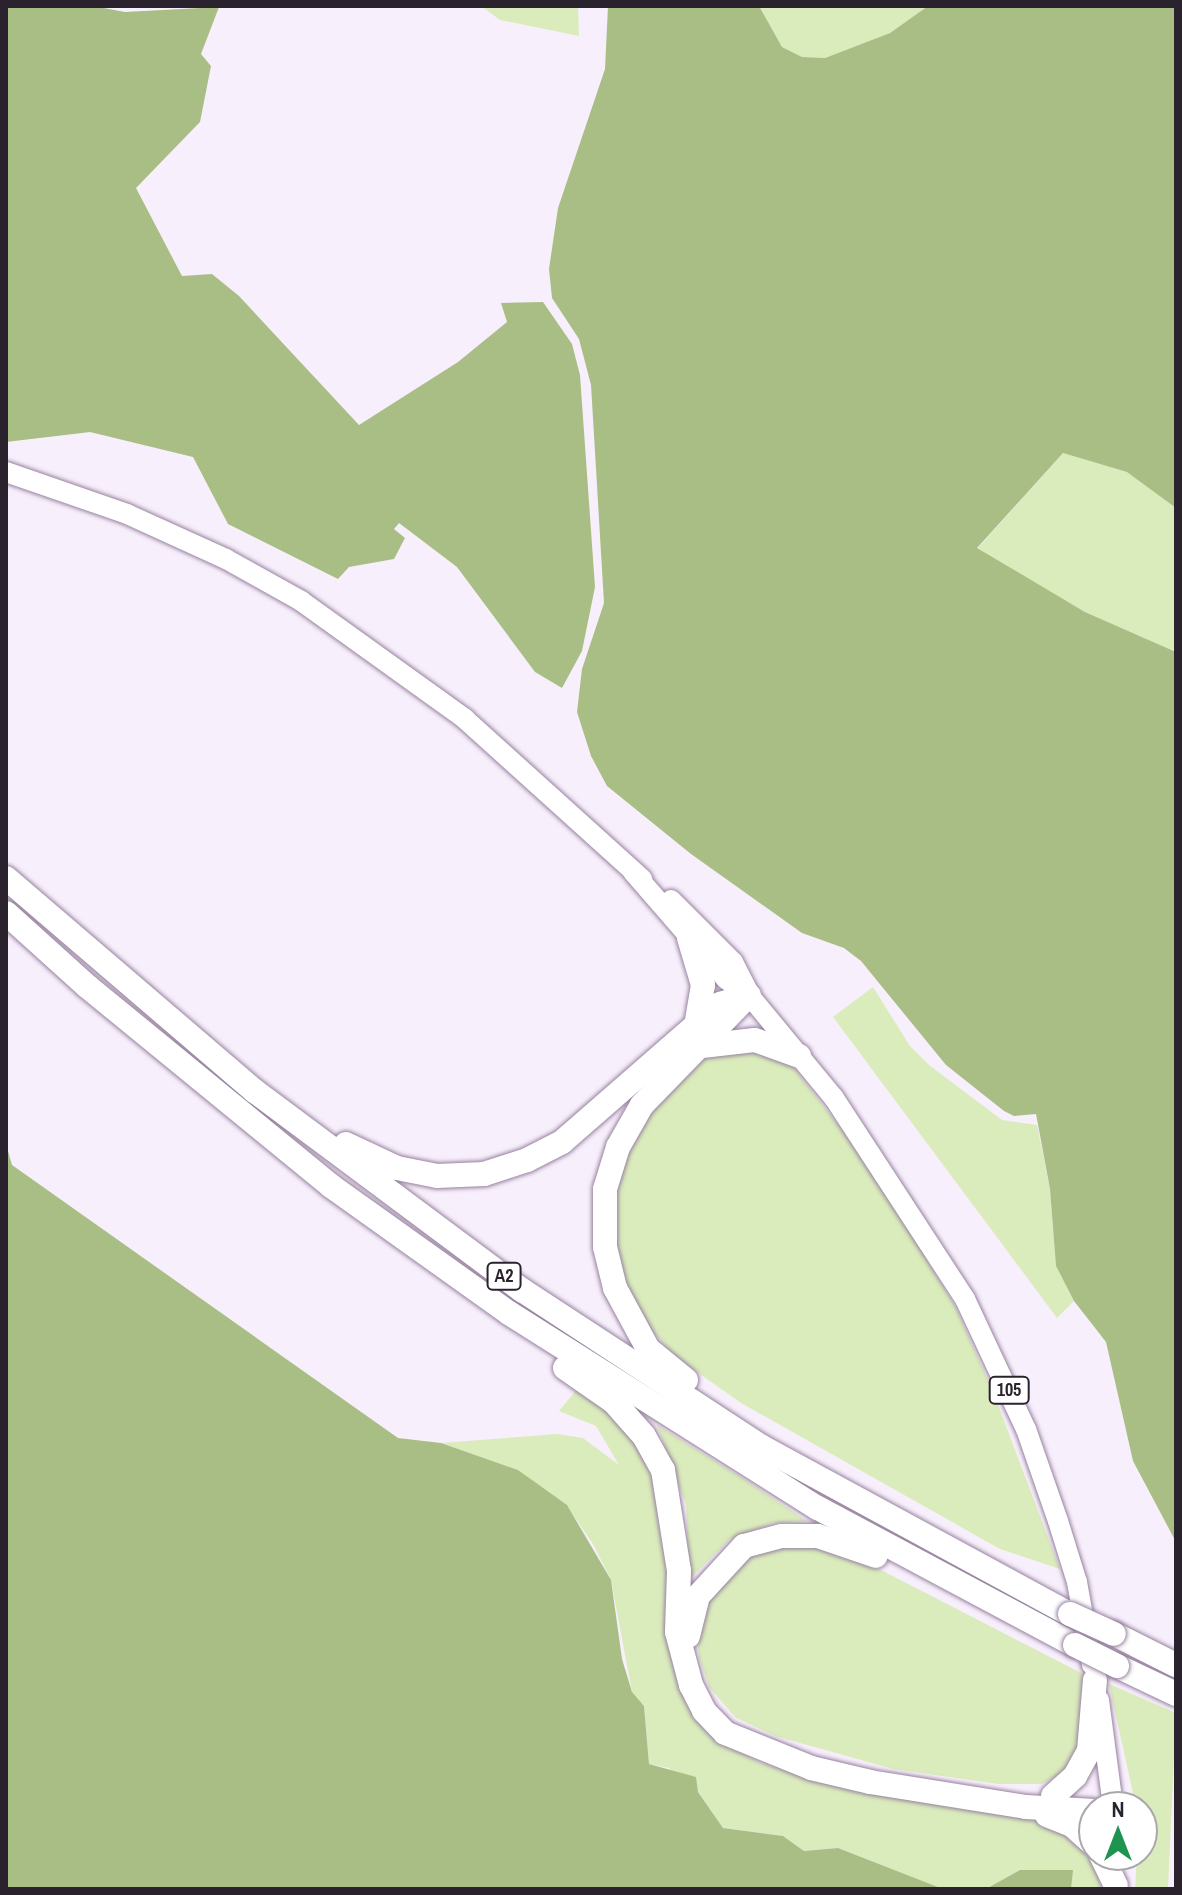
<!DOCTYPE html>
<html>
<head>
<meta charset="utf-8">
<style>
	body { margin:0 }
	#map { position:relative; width:1182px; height:1895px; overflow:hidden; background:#f8effc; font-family:"Archivo Narrow",sans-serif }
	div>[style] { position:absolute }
	.green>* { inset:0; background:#daecbc }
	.forest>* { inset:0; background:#a9be85 }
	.roads { filter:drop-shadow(0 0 2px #97829f) drop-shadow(0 0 2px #97829f) }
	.major>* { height:20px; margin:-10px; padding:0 10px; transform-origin:10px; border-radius:10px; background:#fff }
	.highway>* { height:24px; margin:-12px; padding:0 12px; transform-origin:12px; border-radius:12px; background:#fff }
	.bridges { filter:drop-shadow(0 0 2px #97829f) drop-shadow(0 0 2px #97829f) }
	.highway-bridge>* { height:24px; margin:-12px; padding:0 12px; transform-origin:12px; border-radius:12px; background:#fff }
	span { translate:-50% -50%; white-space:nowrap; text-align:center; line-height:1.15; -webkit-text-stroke:8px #fff; paint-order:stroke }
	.shield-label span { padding:2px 6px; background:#fff; border:2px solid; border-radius:6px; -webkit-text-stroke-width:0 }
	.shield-label { font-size:18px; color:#2a222d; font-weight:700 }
	.frame { position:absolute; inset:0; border:8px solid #2a222d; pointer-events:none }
	.north { position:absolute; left:1078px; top:1791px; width:80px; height:80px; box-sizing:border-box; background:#fff; border:2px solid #aaa7ab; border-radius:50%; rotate:0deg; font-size:22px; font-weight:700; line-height:32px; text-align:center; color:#2a222d }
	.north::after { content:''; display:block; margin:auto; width:28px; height:36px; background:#1d9450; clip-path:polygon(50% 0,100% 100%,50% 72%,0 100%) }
</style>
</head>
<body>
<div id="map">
	<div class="green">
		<i style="clip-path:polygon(481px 6px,578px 6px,579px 36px,500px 20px)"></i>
		<i style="clip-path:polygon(759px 6px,928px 6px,890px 33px,825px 58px,802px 57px,782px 47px)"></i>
		<i style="clip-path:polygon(1063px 453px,1128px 472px,1176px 508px,1176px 652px,1085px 612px,977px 549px)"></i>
		<i style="clip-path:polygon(873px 987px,910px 1046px,929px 1065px,1002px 1120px,1037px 1125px,1050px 1189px,1056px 1266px,1074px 1301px,1057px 1318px,833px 1017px)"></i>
		<i style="clip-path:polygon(749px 1047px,790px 1063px,870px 1166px,956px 1308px,992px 1389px,1060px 1569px,1000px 1549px,741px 1403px,673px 1355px,632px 1307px,613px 1256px,613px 1188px,628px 1149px,647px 1113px,704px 1056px)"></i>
		<i style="clip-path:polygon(577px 1389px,623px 1421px,658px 1468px,690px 1703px,711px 1737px,761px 1763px,820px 1779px,1064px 1826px,1090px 1850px,1102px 1889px,1071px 1889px,1072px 1870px,1020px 1870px,986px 1889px,943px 1889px,838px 1848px,804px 1851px,783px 1836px,723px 1828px,698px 1792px,669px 1768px,649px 1764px,644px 1706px,632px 1692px,611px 1580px,593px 1544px,567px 1506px,518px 1470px,441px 1443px,557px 1434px,583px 1438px,619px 1465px,596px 1426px,559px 1411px)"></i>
		<i style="clip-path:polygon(657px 1425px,744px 1479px,807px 1521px,773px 1523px,729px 1540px,689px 1580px,686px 1505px)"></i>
		<i style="clip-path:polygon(808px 1542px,848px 1553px,1085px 1675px,1082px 1750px,1066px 1771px,1042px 1784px,999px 1784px,893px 1769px,775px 1736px,735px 1717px,709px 1687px,699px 1657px,696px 1633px,703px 1602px,742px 1556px)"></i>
		<i style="clip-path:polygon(1109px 1684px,1176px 1713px,1168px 1889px,1135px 1889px,1137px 1855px,1142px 1855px,1142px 1807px,1136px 1807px)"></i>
	</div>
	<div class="forest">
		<i style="clip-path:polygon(6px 6px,93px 6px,125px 12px,219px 7px,201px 54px,211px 66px,200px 122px,136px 188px,182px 276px,212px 274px,239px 296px,359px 425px,458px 362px,507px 322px,501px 303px,543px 302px,572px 344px,580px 375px,595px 587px,582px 651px,562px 688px,535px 672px,457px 567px,399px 523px,394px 529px,405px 538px,394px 559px,349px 567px,338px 579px,228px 524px,193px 457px,90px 432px,6px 442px)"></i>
		<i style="clip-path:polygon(608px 6px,759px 6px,782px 47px,802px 57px,825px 58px,890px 33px,928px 6px,1176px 6px,1176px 508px,1127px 472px,1063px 453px,977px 548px,1085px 612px,1176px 652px,1176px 1542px,1133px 1461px,1106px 1342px,1074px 1301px,1056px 1266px,1050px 1189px,1036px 1114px,1014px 1116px,1004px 1111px,946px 1065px,861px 961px,844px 948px,802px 933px,691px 854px,607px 786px,591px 756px,577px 712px,582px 669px,604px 603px,591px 385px,579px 339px,552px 298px,549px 269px,558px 208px,605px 69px)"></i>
		<i style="clip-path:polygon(6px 1144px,12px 1165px,398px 1438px,441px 1443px,518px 1470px,567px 1505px,611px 1580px,622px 1659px,632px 1692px,644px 1706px,649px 1764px,696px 1777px,698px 1792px,723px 1828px,783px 1836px,804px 1851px,838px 1848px,943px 1889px,6px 1889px)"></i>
		<i style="clip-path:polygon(1020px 1870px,1073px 1870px,1071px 1889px,986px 1889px)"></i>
	</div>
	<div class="roads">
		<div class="major">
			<i style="left:6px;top:472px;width:128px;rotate:19.1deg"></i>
			<i style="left:127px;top:514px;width:109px;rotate:24.4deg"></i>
			<i style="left:226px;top:559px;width:86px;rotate:29.2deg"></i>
			<i style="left:301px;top:601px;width:202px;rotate:35.7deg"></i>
			<i style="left:465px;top:719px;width:239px;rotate:42.1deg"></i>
			<i style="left:633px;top:872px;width:142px;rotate:49deg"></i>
			<i style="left:726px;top:979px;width:28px;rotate:35deg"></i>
			<i style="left:749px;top:995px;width:134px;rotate:50.5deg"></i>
			<i style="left:834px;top:1098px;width:240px;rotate:56.9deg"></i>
			<i style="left:965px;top:1299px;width:144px;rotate:64.9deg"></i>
			<i style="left:1026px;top:1429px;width:97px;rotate:70.8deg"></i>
			<i style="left:1058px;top:1521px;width:64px;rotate:72.7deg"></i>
			<i style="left:1077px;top:1582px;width:84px;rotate:79.8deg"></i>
			<i style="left:671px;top:900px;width:88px;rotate:45deg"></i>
			<i style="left:733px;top:962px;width:33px;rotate:63deg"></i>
			<i style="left:1099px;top:1700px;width:108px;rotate:82.5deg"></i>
		</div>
		<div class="highway">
			<i style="left:6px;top:878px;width:329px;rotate:40.6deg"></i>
			<i style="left:256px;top:1092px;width:332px;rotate:36.7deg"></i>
			<i style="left:522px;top:1290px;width:287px;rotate:33.2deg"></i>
			<i style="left:762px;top:1447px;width:350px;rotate:28.5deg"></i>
			<i style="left:6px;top:913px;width:110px;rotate:42.1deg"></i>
			<i style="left:88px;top:987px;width:314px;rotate:39.3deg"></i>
			<i style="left:331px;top:1186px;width:219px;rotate:35.5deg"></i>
			<i style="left:509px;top:1313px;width:365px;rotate:32.3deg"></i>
			<i style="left:818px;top:1508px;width:291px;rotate:28.1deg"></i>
			<i style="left:689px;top:938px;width:49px;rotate:73.4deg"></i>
			<i style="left:703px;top:985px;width:42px;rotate:99.7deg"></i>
			<i style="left:702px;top:1046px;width:53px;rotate:-6.5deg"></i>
			<i style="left:755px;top:1040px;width:47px;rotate:20deg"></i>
			<i style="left:346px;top:1144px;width:56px;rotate:25.2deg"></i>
			<i style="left:397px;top:1168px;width:41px;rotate:11.3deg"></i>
			<i style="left:437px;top:1176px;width:47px;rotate:-2.4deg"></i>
			<i style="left:484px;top:1174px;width:45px;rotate:-18deg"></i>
			<i style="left:527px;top:1160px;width:39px;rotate:-27deg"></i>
			<i style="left:562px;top:1142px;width:210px;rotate:-41.1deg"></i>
			<i style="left:720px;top:1004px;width:30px;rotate:-17deg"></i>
			<i style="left:565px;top:1368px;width:60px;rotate:34.8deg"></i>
			<i style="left:614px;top:1402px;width:45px;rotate:48.6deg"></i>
			<i style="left:644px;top:1436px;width:39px;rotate:61deg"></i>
			<i style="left:663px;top:1470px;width:102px;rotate:81deg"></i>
			<i style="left:679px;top:1571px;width:61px;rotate:91.9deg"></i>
			<i style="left:677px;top:1632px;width:55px;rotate:75.2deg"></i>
			<i style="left:691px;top:1685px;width:29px;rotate:63deg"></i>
			<i style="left:704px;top:1711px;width:30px;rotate:46deg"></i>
			<i style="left:725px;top:1733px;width:93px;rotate:22.1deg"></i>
			<i style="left:811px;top:1768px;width:61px;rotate:13.3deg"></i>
			<i style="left:870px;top:1782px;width:158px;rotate:9.1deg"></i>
			<i style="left:1026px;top:1807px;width:68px;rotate:3.4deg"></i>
			<i style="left:686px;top:1380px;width:49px;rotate:-140.8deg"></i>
			<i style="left:648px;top:1349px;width:69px;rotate:-118.4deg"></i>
			<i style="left:615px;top:1288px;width:42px;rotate:-103.7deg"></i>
			<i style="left:605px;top:1247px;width:58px;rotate:-90deg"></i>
			<i style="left:605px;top:1189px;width:44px;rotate:-72.8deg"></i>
			<i style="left:618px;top:1147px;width:48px;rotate:-60.3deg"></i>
			<i style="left:642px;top:1105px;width:153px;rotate:-45.8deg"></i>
			<i style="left:1114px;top:1634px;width:69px;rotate:26.6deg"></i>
			<i style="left:688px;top:1636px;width:41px;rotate:-76deg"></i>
			<i style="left:698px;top:1596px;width:68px;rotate:-47.4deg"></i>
			<i style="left:744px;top:1546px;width:39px;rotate:-15deg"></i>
			<i style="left:782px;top:1536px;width:36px"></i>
			<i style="left:818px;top:1536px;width:61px;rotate:19deg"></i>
			<i style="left:1117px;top:1666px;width:65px;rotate:25.4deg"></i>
			<i style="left:1053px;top:1796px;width:30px;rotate:-42deg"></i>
			<i style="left:1075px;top:1776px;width:29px;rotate:-61deg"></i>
			<i style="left:1089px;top:1751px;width:71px;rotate:-85.2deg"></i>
			<i style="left:1047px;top:1815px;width:27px;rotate:22deg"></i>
			<i style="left:1072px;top:1825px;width:30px;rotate:42deg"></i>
			<i style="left:1101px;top:1855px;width:34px;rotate:64deg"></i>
		</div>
	</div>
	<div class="bridges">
		<div class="highway-bridge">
			<i style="left:1070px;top:1614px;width:48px;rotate:24.4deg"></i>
			<i style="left:1075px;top:1645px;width:47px;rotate:26.6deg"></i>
		</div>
	</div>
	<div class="shield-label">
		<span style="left:504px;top:1276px">A2</span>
		<span style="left:1009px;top:1390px">105</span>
	</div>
	<div class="frame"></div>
	<div class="north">N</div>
</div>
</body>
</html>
